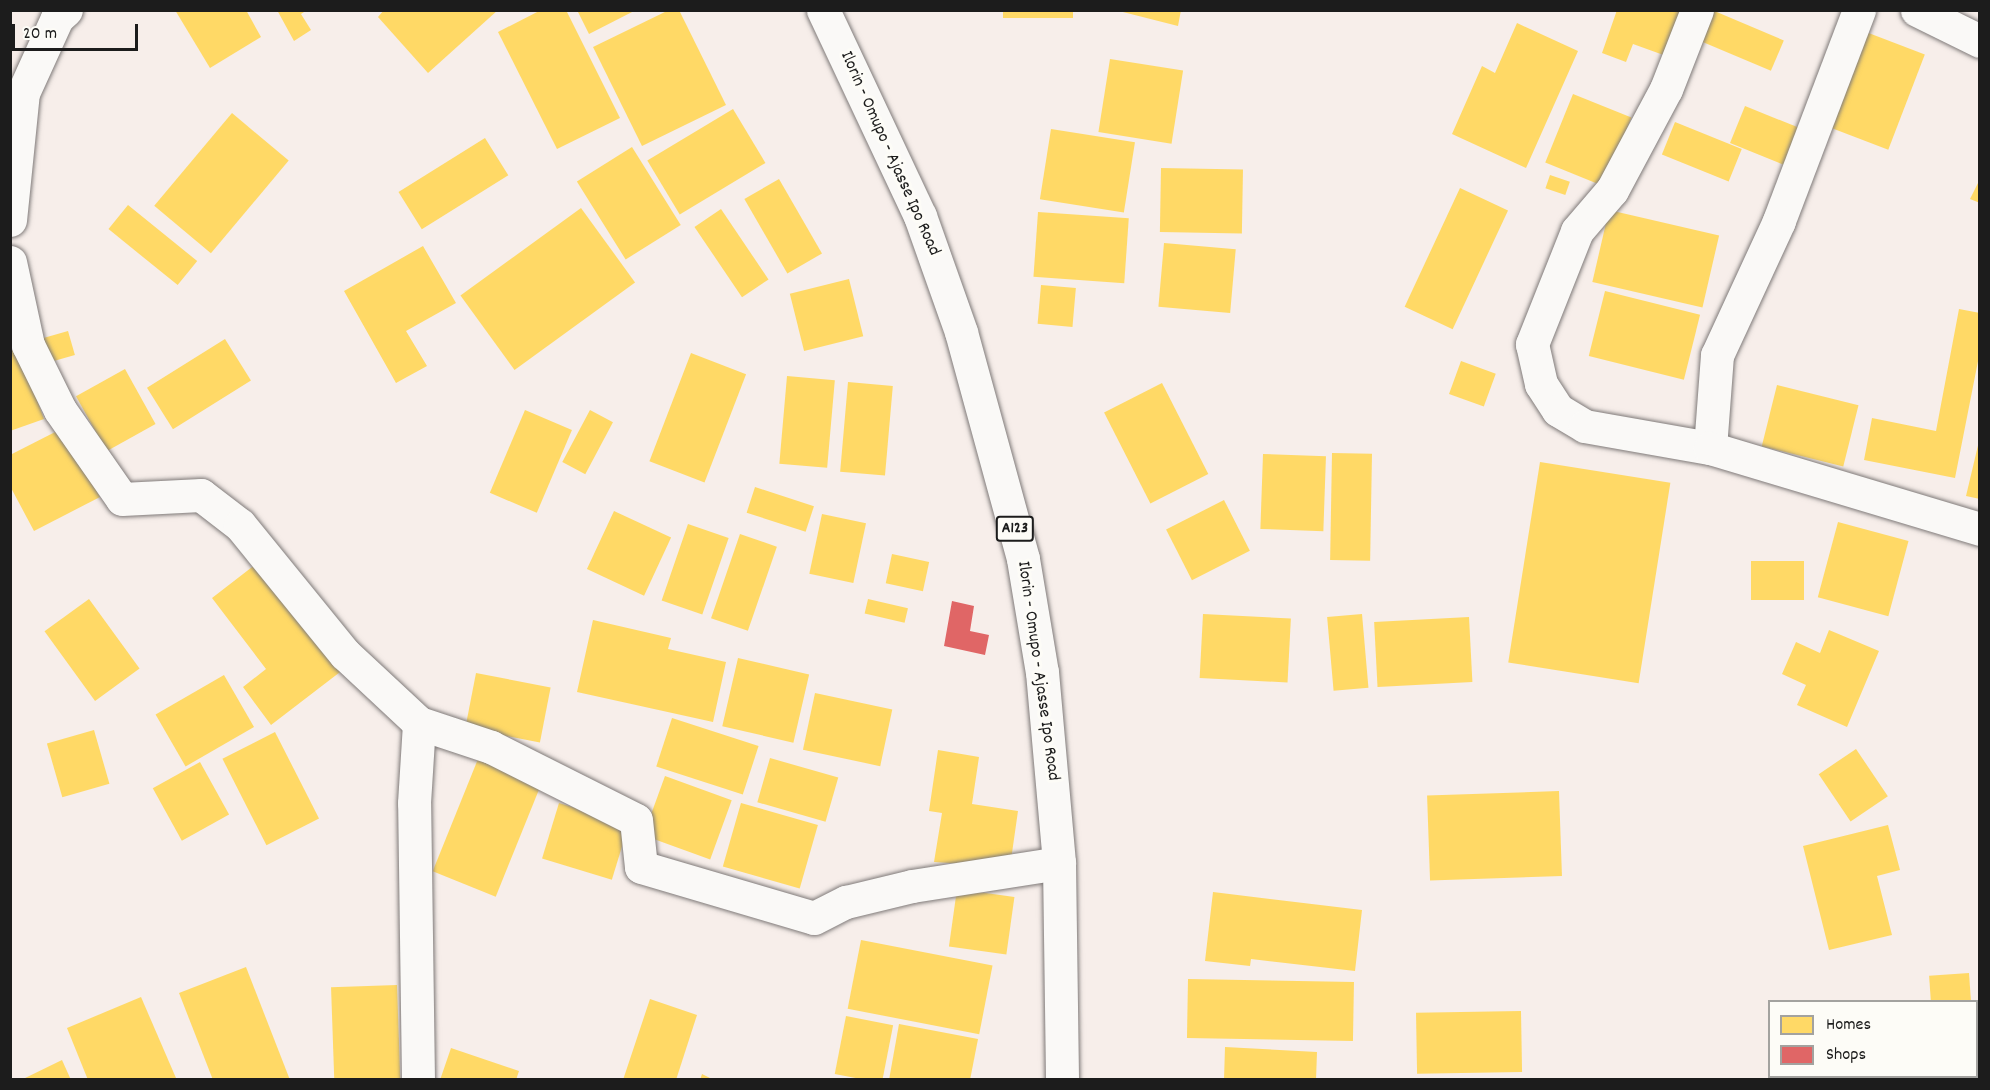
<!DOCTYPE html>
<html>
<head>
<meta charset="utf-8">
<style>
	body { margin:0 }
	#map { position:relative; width:1990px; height:1090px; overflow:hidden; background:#f7eeea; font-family:Dekko,sans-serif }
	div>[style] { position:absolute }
	.homes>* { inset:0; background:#ffd966; transform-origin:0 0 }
	.shops>* { inset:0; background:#e06666 }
	.roads { filter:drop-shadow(0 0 2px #7f7a79) drop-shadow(0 0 2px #7f7a79) }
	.street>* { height:33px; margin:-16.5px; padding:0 16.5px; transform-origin:16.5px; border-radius:16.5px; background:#faf9f7 }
	.highway>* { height:33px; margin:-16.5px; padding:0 16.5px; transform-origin:16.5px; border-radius:16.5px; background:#faf9f7 }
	span { translate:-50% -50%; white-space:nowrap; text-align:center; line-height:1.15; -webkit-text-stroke:6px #fdfcf7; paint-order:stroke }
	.shield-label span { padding:2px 4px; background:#fdfcf7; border:2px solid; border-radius:4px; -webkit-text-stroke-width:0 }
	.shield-label { font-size:16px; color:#1c1c1c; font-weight:700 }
	.street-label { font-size:18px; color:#1c1c1c }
	.frame { position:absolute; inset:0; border:12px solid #1c1c1c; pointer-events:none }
	.legend { position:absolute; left:1768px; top:1000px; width:210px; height:78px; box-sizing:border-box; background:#fdfcf7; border:2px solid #a3a29f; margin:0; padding:8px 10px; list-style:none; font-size:18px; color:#1c1c1c }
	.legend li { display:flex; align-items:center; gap:12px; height:30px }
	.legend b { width:30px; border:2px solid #a3a29f }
	.scale { position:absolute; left:12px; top:24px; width:126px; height:27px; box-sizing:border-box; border:3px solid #1c1c1c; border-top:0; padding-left:8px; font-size:18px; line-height:21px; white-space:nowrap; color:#1c1c1c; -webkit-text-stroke:4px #fdfcf7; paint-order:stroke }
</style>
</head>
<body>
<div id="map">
	<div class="homes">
		<i style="clip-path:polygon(175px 10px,246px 10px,261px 37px,210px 68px)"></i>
		<i style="clip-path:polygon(277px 10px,307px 10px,301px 14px,311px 30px,294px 41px)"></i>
		<i style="clip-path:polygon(384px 10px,498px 10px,428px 73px,378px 17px)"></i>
		<i style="clip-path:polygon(541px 10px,566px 10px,620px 118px,557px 149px,498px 32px)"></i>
		<i style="clip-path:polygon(577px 10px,636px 10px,589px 34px)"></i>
		<i style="clip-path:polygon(669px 10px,679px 10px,726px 105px,642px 146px,593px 47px)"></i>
		<i style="left:1003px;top:10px;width:70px;height:8px"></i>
		<i style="clip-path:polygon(1115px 10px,1181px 10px,1178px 26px)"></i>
		<i style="clip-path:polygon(1617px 10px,1687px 10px,1669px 57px,1633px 44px,1626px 62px,1602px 53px)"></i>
		<i style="left:1712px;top:10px;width:78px;height:33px;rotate:23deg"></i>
		<i style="clip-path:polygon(1517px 23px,1578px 51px,1526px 168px,1452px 134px,1482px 66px,1495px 73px)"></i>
		<i style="left:1866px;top:32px;width:63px;height:102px;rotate:21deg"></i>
		<i style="left:1110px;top:59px;width:74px;height:74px;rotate:9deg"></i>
		<i style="left:1573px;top:94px;width:63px;height:74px;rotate:22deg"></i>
		<i style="left:1745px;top:106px;width:59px;height:40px;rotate:22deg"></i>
		<i style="left:733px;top:109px;width:63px;height:100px;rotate:59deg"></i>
		<i style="left:232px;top:113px;width:74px;height:121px;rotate:40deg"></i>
		<i style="left:1675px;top:122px;width:72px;height:35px;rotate:22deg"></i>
		<i style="left:1051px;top:129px;width:85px;height:71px;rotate:9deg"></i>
		<i style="left:485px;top:138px;width:44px;height:102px;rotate:58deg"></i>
		<i style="left:632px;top:147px;width:92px;height:65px;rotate:58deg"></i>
		<i style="left:1161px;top:168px;width:82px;height:64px;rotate:1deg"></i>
		<i style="left:1550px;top:175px;width:21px;height:14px;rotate:19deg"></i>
		<i style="left:779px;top:179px;width:86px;height:40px;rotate:60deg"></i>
		<i style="clip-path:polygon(1980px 179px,1980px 203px,1970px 199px)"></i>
		<i style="left:1460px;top:188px;width:53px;height:131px;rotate:25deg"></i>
		<i style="left:128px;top:205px;width:89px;height:31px;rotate:39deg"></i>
		<i style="left:581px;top:208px;width:92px;height:149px;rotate:54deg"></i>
		<i style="left:721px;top:209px;width:85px;height:32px;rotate:56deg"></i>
		<i style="left:1609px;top:210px;width:113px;height:74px;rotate:13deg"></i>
		<i style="left:1038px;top:212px;width:91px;height:65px;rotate:4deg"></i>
		<i style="left:1164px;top:243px;width:72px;height:64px;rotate:5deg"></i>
		<i style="clip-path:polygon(423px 246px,456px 303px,406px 331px,427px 366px,396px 383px,344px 291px)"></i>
		<i style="left:849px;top:279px;width:59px;height:61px;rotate:76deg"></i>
		<i style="left:1041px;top:285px;width:35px;height:39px;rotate:5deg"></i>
		<i style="left:1605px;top:291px;width:98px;height:67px;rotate:14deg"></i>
		<i style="clip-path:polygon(1959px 309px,1980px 313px,1980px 351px,1955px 478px,1864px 460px,1872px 418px,1936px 431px)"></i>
		<i style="left:68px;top:331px;width:25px;height:30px;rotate:74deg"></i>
		<i style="left:225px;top:339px;width:49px;height:92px;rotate:58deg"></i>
		<i style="clip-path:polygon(18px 348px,44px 419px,10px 431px,10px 351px)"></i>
		<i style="left:691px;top:353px;width:59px;height:116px;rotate:21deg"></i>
		<i style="left:1461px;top:361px;width:37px;height:35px;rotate:20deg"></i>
		<i style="left:125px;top:369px;width:63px;height:56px;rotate:61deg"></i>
		<i style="left:787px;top:376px;width:48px;height:88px;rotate:5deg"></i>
		<i style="left:848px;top:382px;width:45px;height:90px;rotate:5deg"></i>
		<i style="left:1162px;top:383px;width:102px;height:65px;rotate:63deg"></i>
		<i style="left:1777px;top:385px;width:84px;height:63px;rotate:14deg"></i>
		<i style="left:525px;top:410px;width:51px;height:90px;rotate:23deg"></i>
		<i style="left:590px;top:410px;width:26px;height:59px;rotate:28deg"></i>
		<i style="clip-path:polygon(63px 428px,100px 497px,34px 531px,10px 486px,10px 455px)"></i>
		<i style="clip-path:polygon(1980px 437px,1980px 499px,1966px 496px)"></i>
		<i style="left:1332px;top:453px;width:40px;height:107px;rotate:1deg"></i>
		<i style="left:1263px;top:454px;width:63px;height:75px;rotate:2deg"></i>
		<i style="left:1540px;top:462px;width:132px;height:203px;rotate:9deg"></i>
		<i style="left:755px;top:487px;width:62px;height:27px;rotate:18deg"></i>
		<i style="left:1224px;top:500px;width:57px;height:65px;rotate:63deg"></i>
		<i style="left:614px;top:511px;width:63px;height:64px;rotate:25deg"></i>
		<i style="left:822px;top:514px;width:45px;height:61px;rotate:12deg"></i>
		<i style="left:1838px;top:522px;width:73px;height:78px;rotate:15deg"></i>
		<i style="left:688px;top:524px;width:43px;height:81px;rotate:19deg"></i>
		<i style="left:740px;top:534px;width:39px;height:89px;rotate:19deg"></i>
		<i style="left:892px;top:554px;width:38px;height:30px;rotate:12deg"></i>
		<i style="clip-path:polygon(261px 560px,344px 669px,271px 725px,243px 687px,266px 669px,212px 598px)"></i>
		<i style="left:1751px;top:561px;width:53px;height:39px"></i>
		<i style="left:89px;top:599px;width:86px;height:55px;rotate:54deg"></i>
		<i style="left:868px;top:599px;width:41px;height:15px;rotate:13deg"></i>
		<i style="left:1203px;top:614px;width:88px;height:64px;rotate:3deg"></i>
		<i style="left:1362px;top:614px;width:74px;height:35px;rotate:85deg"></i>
		<i style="left:1469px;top:617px;width:65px;height:95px;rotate:87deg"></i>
		<i style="clip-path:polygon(593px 620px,671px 638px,668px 649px,726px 662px,713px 722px,577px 692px)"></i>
		<i style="clip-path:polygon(1829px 630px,1879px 651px,1847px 727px,1797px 705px,1806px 685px,1782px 674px,1796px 642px,1820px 653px)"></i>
		<i style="left:738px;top:658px;width:73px;height:70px;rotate:13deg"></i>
		<i style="left:476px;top:673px;width:76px;height:56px;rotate:11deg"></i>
		<i style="left:224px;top:675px;width:60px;height:79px;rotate:60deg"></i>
		<i style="left:815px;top:693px;width:79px;height:58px;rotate:12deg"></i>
		<i style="left:672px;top:718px;width:91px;height:51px;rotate:18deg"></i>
		<i style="left:94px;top:730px;width:56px;height:49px;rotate:74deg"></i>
		<i style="left:275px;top:732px;width:97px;height:59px;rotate:63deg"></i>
		<i style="left:1856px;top:749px;width:57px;height:45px;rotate:56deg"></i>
		<i style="clip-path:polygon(938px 750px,979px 757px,972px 804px,1018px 811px,1010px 867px,934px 862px,942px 813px,929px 811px)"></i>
		<i style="left:770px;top:758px;width:71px;height:46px;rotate:16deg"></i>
		<i style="left:478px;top:759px;width:68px;height:121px;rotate:22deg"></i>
		<i style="left:200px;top:762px;width:60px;height:54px;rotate:61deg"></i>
		<i style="left:665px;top:776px;width:71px;height:63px;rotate:20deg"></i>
		<i style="left:1559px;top:791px;width:85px;height:132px;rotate:88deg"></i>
		<i style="left:559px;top:803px;width:73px;height:58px;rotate:17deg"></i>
		<i style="left:741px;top:803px;width:80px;height:66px;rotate:16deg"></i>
		<i style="clip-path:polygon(1888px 825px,1900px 870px,1877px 876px,1892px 935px,1829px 950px,1803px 846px)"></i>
		<i style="left:957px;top:889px;width:58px;height:58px;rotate:8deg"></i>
		<i style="clip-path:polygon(1213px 892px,1362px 910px,1355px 971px,1251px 959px,1250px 966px,1205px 961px)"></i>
		<i style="left:861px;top:940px;width:134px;height:70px;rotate:11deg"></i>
		<i style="clip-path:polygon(246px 967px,290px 1080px,213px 1080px,179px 993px)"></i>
		<i style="left:1969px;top:973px;width:29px;height:40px;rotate:86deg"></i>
		<i style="left:1188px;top:979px;width:166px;height:59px;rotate:1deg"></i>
		<i style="left:397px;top:985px;width:95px;height:66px;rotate:88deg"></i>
		<i style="clip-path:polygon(141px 997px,176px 1078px,88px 1080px,67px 1028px)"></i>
		<i style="clip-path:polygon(650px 999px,697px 1015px,676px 1080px,623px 1080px)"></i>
		<i style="left:1521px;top:1011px;width:61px;height:105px;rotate:89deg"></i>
		<i style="left:846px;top:1016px;width:48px;height:59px;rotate:11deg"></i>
		<i style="clip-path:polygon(899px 1024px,978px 1039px,970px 1080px,889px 1080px)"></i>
		<i style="clip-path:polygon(1225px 1047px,1317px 1052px,1316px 1080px,1224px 1080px)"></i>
		<i style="clip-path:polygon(451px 1048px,519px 1071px,516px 1080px,440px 1080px)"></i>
		<i style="clip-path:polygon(62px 1060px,71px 1080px,21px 1080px)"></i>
		<i style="clip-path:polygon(702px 1074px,714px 1080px,700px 1080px)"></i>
		<i style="left:1933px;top:1076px;width:41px;height:4px"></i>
	</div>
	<div class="shops">
		<i style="clip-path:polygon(952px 601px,974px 606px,970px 631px,989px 635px,985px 655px,944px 646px)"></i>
	</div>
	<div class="roads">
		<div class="street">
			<i style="left:1697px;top:10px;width:85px;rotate:111.4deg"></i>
			<i style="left:1666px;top:89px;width:115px;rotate:118.1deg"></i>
			<i style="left:1612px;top:190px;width:54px;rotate:130.5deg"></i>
			<i style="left:1577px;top:231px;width:122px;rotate:111.7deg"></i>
			<i style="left:1532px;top:344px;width:41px;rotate:77.3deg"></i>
			<i style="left:1541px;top:384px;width:31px;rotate:57deg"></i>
			<i style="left:1558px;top:410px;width:31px;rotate:31deg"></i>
			<i style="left:1585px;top:426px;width:127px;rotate:10deg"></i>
			<i style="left:1859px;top:10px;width:226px;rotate:110.8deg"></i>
			<i style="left:1779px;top:221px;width:148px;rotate:114.8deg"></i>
			<i style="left:1717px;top:355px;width:93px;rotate:94.3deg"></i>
			<i style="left:1710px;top:448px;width:282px;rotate:16.7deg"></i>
			<i style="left:1917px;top:10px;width:70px;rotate:26.2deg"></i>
			<i style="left:10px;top:220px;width:128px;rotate:-84.2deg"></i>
			<i style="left:23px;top:93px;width:82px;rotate:-65.6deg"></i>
			<i style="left:57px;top:18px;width:12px;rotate:-42deg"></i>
			<i style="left:10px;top:262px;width:85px;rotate:77.8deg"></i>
			<i style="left:28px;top:345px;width:72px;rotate:63.8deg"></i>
			<i style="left:60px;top:410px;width:108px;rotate:55.1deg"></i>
			<i style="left:122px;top:499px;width:79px;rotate:-2.9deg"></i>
			<i style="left:201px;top:495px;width:49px;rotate:37.6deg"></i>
			<i style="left:240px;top:525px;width:166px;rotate:50.9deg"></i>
			<i style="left:345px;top:654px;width:101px;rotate:43deg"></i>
			<i style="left:419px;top:723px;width:76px;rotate:18.4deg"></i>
			<i style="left:491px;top:747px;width:162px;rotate:26.7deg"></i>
			<i style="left:636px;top:820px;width:47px;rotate:83.9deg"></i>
			<i style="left:641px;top:867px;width:180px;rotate:16.4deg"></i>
			<i style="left:814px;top:918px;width:36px;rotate:-27deg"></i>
			<i style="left:846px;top:902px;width:68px;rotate:-13.6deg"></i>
			<i style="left:912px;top:886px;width:149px;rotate:-8.9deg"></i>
			<i style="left:418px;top:1080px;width:277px;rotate:-90.8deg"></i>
			<i style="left:414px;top:803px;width:80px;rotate:-86.4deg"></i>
		</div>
		<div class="highway">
			<i style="left:823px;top:10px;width:228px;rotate:64.8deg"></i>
			<i style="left:920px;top:216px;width:123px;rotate:70.5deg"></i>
			<i style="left:961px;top:332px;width:235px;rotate:74.7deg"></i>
			<i style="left:1023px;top:559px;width:115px;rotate:80.5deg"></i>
			<i style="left:1042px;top:672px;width:192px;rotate:84.9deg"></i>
			<i style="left:1059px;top:863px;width:217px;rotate:89.2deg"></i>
		</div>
	</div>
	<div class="shield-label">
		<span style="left:1015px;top:529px">A123</span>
	</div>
	<div class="street-label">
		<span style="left:889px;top:154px;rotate:66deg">Ilorin - Omupo - Ajasse Ipo Road</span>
		<span style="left:1037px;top:671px;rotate:82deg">Ilorin - Omupo - Ajasse Ipo Road</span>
	</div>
	<div class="frame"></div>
	<ul class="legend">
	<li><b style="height:16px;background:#ffd966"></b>Homes</li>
	<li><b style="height:16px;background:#e06666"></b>Shops</li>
	</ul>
	<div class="scale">20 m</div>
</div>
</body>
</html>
